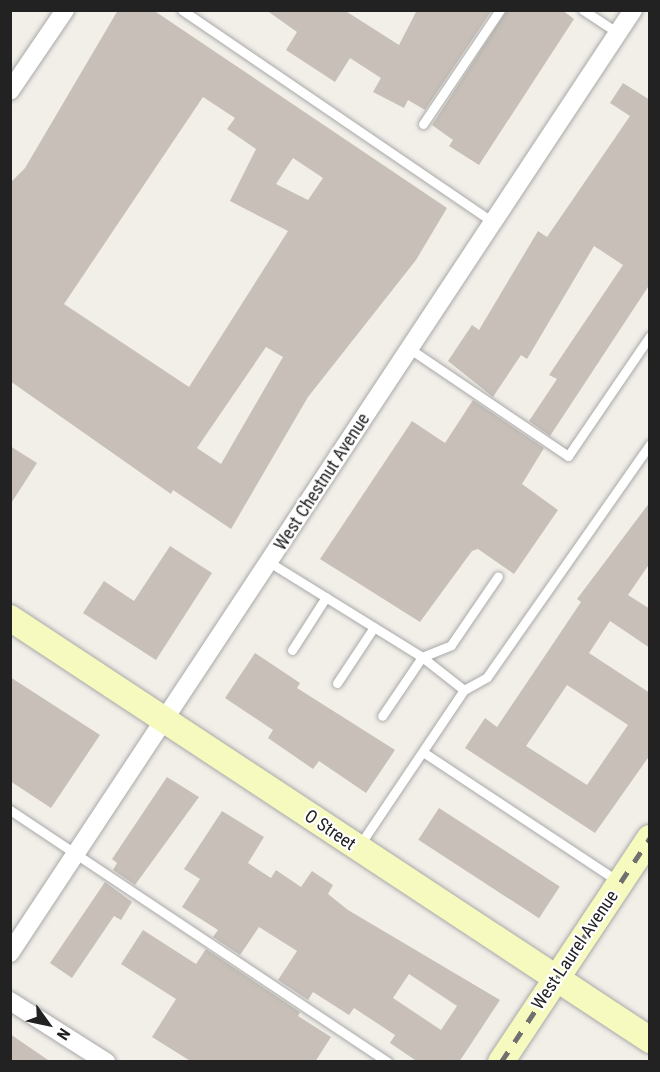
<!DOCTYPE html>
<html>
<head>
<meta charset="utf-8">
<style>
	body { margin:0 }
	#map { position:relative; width:660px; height:1072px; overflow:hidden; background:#f2efe9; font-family:"Roboto Condensed",sans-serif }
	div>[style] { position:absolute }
	.building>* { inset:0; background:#c7bfb8; transform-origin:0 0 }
	.roads { filter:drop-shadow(0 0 2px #a9a9a9) drop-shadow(0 0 2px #a9a9a9) }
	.lane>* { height:9px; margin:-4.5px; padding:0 4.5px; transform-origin:4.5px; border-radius:4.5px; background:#fff }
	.street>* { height:18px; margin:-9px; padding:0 9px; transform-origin:9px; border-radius:9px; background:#fff }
	.secondary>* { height:26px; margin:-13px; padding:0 13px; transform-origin:13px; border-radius:13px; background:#f7fabf }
	.rail>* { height:4.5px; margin-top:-2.25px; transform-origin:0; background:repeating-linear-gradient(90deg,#707070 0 12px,transparent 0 24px) }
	span { translate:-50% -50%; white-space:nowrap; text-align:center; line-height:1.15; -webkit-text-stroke:4.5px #fff; paint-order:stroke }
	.street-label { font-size:18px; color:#222 }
	.frame { position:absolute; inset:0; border:12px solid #222; pointer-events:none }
	.north { position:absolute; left:18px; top:994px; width:60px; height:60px; -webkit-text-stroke:4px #fff; paint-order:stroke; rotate:123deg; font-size:16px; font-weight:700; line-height:24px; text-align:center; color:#222 }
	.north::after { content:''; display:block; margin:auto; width:21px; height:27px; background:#222; clip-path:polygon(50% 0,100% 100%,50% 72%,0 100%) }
</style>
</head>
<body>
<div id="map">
	<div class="building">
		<i style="clip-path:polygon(evenodd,118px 10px,153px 10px,447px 208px,416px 260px,308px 397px,231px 529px,173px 490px,171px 494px,10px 381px,10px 183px,25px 168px,118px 10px,203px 97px,235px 118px,227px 129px,256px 149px,230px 201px,288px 231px,189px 387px,64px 304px,203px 97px,118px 10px,293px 158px,323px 178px,308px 200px,276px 184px,293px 158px,118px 10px,266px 347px,283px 357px,221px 464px,197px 448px,266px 347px)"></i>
		<i style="clip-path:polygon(266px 10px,344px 10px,399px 45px,417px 10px,492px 10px,425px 110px,408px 100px,404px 108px,373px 92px,381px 78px,350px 58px,335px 82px,286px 50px,297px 32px)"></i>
		<i style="clip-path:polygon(507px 10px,562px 10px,574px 19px,479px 165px,449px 146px,453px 140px,432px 125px)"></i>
		<i style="clip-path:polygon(623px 83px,650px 100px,650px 284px,550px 436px,529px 421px,557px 379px,549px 375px,623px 265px,594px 246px,527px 359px,521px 355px,493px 397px,448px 361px,472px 325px,479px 330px,538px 231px,547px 237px,630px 116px,610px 103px)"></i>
		<i style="clip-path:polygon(473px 400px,544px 448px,522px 484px,558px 510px,514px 574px,478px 549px,472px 551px,420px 622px,320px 559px,412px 421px,445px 443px)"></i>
		<i style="clip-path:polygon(10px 446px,37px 463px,10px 505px)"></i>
		<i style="clip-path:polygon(evenodd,650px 502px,650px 563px,628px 595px,650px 609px,650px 648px,610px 621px,589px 653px,650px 693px,650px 755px,595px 833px,465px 748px,485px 718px,497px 727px,581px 602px,577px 599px,650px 502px,567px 685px,628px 725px,587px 785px,526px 746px,567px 685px)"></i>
		<i style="clip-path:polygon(170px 546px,212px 573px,156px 660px,83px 613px,104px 581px,134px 601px)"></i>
		<i style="clip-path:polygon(255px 653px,300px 683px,297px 688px,395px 750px,366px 793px,319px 761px,313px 769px,268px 738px,273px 730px,225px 698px)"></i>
		<i style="clip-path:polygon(10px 677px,100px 735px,51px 808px,10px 781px)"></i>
		<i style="clip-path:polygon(167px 777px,199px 797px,135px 885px,113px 870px,117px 863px,112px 859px)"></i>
		<i style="left:439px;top:808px;width:144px;height:38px;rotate:33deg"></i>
		<i style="clip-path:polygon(evenodd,222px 811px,264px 837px,248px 863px,271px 878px,276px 870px,301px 887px,312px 871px,333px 885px,328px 894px,348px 910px,500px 1000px,459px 1062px,418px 1062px,390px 1043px,395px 1035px,354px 1008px,349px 1015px,313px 992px,308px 1000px,278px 980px,297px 951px,259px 927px,240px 955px,213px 937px,218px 930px,182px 907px,200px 879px,184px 869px,222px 811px,409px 974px,457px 1006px,441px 1030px,393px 998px,409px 974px)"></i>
		<i style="clip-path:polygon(105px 882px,132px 902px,121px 920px,114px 916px,72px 978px,50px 963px)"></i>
		<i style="clip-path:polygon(143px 930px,196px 964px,206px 949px,300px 1012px,298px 1016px,331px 1037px,315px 1062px,192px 1062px,152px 1037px,176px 999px,121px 964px)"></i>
		<i style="clip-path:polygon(10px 1034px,51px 1062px,10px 1062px)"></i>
	</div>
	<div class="roads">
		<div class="lane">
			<i style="left:182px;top:10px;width:376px;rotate:34.3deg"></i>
			<i style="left:583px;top:10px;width:42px;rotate:33.3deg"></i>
			<i style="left:423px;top:124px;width:138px;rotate:-56deg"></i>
			<i style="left:410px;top:349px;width:191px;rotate:34.1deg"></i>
			<i style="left:568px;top:456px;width:145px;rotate:-55.7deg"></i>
			<i style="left:269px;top:562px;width:180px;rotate:31.8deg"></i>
			<i style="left:422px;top:657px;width:71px;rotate:124.1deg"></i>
			<i style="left:292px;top:650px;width:63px;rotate:-57.3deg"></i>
			<i style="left:337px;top:683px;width:67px;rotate:-56.5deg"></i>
			<i style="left:464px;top:690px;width:53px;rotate:-141.8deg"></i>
			<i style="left:422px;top:657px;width:31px;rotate:-22deg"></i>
			<i style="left:451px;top:645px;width:83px;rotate:-55.7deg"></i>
			<i style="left:423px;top:752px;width:234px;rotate:33.5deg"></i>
			<i style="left:10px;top:810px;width:454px;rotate:33.7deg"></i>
			<i style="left:359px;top:846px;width:188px;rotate:-56.1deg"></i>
			<i style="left:464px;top:690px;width:26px;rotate:-29deg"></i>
			<i style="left:487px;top:677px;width:284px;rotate:-55deg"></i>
		</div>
		<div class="street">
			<i style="left:10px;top:91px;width:98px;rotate:-55.8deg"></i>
			<i style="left:10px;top:953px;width:1130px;rotate:-56.55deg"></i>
			<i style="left:10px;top:1001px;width:114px;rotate:32.4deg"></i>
		</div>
		<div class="secondary">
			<i style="left:10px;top:618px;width:767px;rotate:33.4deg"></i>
			<i style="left:501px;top:1062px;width:269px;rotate:-56.4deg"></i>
		</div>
	</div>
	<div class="rail">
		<i style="left:501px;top:1062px;width:269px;rotate:-56.4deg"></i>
	</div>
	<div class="street-label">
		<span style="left:322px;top:482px;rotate:-57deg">West Chestnut Avenue</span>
		<span style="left:330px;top:830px;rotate:34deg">O Street</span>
		<span style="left:575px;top:950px;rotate:-56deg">West Laurel Avenue</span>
	</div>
	<div class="frame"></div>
	<div class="north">N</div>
</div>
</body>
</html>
